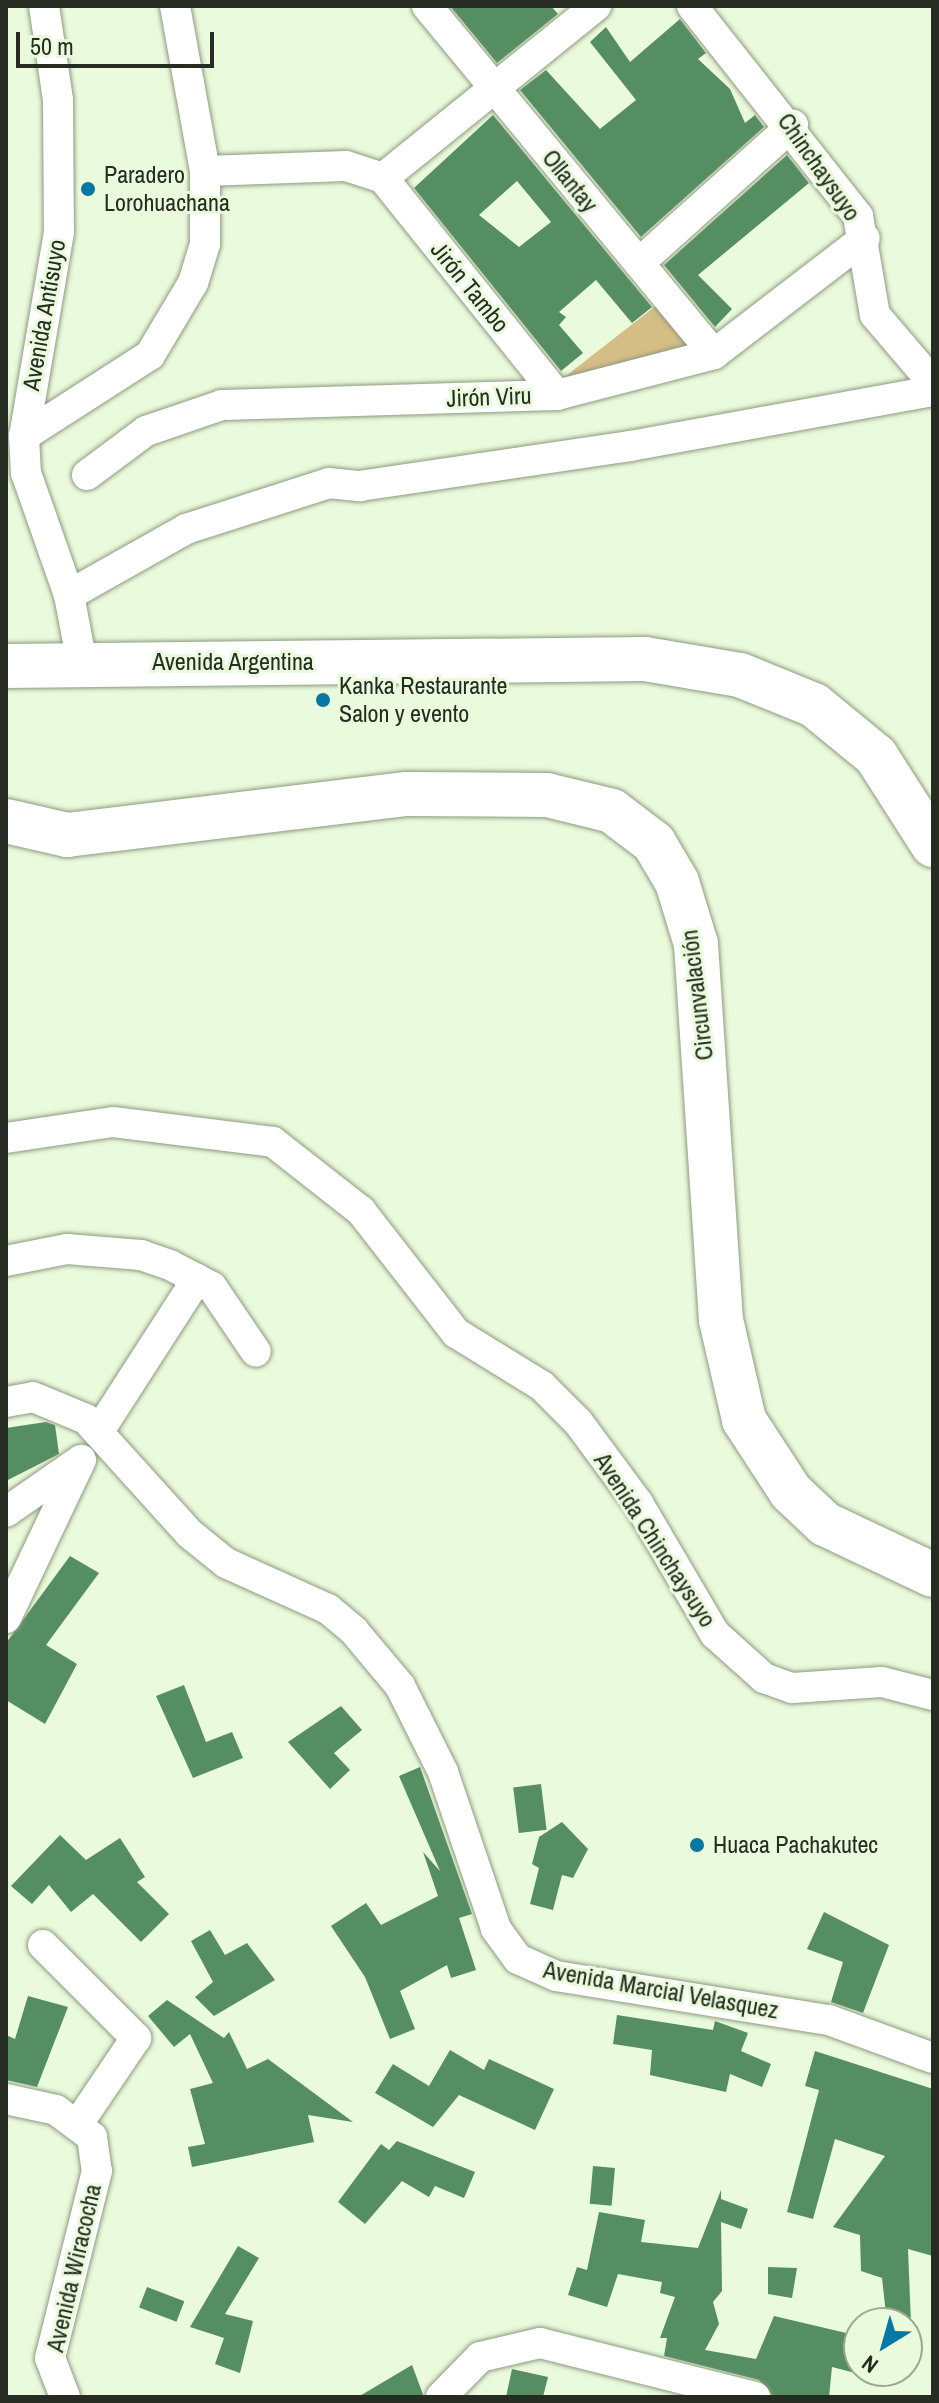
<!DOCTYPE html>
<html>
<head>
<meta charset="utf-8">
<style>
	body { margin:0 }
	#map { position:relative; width:939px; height:2403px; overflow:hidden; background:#eafadc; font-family:"Archivo Narrow",sans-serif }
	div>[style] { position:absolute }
	.green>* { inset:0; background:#d5be86 }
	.building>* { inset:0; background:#558e62; transform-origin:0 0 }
	.roads { filter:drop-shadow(0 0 2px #8c9b7f) drop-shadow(0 0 2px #8c9b7f) }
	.minor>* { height:30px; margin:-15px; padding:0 15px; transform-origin:15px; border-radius:15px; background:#fff }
	.highway>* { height:44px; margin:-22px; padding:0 22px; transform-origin:22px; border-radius:22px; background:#fff }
	.dots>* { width:22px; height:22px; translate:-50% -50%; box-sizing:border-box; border:4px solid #eafadc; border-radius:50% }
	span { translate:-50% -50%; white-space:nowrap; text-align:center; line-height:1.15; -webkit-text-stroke:6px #eafadc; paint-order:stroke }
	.street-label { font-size:24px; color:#262c21 }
	.poi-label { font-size:24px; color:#262c21 }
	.left { translate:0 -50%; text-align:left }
	.frame { position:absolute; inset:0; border:8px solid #262c21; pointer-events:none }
	.north { position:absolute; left:843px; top:2307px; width:80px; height:80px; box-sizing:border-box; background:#eafadc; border:2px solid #9ca891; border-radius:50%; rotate:217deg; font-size:22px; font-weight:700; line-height:32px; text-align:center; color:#262c21 }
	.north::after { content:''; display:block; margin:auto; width:28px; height:36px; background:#0678a1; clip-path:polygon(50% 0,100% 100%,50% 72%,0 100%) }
	.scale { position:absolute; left:16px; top:32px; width:198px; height:36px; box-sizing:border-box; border:4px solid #262c21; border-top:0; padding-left:10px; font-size:24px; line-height:28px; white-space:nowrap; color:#262c21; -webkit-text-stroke:6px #eafadc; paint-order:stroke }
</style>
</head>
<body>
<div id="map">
	<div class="green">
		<i style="clip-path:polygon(662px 301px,695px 346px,562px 379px)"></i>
	</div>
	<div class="building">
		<i style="clip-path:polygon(450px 6px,551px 6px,558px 14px,497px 63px)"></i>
		<i style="clip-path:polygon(680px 19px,706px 53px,698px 59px,730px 89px,745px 123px,755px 115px,764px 127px,641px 237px,520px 90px,546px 70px,600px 129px,636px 100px,590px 42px,606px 27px,630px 62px)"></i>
		<i style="clip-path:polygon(evenodd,493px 115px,652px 307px,632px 323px,596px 280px,559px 312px,566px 317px,559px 325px,583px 353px,561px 371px,414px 188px,493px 115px,517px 181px,551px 222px,519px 247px,479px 215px,517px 181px)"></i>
		<i style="clip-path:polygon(787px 155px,809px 183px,698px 275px,732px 309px,715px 327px,664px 265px)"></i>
		<i style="clip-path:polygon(46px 1422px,55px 1425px,59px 1454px,6px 1481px,6px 1428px)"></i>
		<i style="clip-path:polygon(70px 1556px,99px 1573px,46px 1645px,77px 1664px,45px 1724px,6px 1700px,6px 1643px)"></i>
		<i style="clip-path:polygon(184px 1685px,206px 1742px,232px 1732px,243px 1758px,193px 1778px,156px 1696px)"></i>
		<i style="clip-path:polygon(341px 1706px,362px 1730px,334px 1753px,350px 1770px,330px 1789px,288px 1742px)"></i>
		<i style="clip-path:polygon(420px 1767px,472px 1914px,459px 1918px,476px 1970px,451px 1978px,447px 1965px,400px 1991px,415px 2029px,390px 2039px,365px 1977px,331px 1926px,366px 1903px,381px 1925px,438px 1896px,423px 1852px,440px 1871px,399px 1776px)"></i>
		<i style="left:541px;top:1784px;width:46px;height:28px;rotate:83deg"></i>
		<i style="clip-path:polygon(562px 1822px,588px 1849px,573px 1878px,562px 1875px,553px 1910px,530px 1904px,539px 1868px,532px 1864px,539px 1837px)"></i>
		<i style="clip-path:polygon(60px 1835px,86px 1860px,120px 1838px,145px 1877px,137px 1882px,169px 1914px,141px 1942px,93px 1894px,71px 1912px,49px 1885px,32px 1904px,11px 1886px)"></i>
		<i style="clip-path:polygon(824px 1912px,889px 1945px,863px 2013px,831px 2002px,843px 1962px,807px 1949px)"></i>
		<i style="clip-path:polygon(210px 1930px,225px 1955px,247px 1943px,275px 1980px,214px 2016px,195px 1997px,213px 1982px,191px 1941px)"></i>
		<i style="clip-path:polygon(28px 1996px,68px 2007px,37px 2087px,6px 2080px,6px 2035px,15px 2039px)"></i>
		<i style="clip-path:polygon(167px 2000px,224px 2038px,229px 2032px,247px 2069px,268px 2059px,353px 2122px,308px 2115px,314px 2142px,192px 2167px,188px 2147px,205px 2144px,190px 2089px,213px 2083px,190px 2034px,174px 2047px,148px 2016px)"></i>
		<i style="clip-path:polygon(617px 2015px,713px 2030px,715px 2021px,748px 2033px,741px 2051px,771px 2064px,762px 2087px,730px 2074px,726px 2092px,650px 2075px,652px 2050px,613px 2044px)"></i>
		<i style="clip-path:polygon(450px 2050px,484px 2070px,489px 2059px,554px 2089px,535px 2130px,459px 2095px,433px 2127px,375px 2093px,393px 2064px,429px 2086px)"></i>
		<i style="clip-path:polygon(815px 2051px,933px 2089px,933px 2256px,908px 2249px,911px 2323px,887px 2323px,882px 2278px,861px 2271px,860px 2235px,833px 2227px,885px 2156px,835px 2139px,813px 2219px,787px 2212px,819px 2090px,805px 2086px)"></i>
		<i style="clip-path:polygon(397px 2141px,475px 2172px,464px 2198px,435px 2186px,429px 2197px,402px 2181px,365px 2224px,338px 2202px,381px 2144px,389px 2150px)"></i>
		<i style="left:593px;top:2166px;width:22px;height:38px;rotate:5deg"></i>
		<i style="clip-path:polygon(721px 2190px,721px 2199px,748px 2209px,741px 2229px,721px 2222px,722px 2291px,713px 2302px,719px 2324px,705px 2350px,756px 2359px,774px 2316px,859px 2336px,859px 2374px,832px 2367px,829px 2397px,772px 2395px,759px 2380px,664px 2356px,667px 2338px,660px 2338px,675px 2297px,660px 2293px,662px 2282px,618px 2274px,607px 2307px,568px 2295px,577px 2267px,587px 2270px,599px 2212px,645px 2220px,641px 2242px,698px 2248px)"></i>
		<i style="clip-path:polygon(238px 2246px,259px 2258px,225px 2314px,253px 2321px,240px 2373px,215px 2364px,224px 2338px,190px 2327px)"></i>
		<i style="clip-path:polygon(768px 2267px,797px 2268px,792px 2298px,768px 2294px)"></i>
		<i style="left:147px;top:2287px;width:40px;height:22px;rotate:21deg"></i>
		<i style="clip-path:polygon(412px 2365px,424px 2397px,358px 2397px)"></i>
		<i style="clip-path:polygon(512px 2369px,548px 2377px,543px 2397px,506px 2397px)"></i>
	</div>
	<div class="roads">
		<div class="minor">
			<i style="left:44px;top:6px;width:95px;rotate:81.5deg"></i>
			<i style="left:58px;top:100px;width:132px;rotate:89.6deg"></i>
			<i style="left:59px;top:232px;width:207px;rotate:99.7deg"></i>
			<i style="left:24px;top:436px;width:37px;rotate:87deg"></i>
			<i style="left:26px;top:473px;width:129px;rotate:70.6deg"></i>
			<i style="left:69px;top:595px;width:69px;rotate:79.2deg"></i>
			<i style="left:427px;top:6px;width:451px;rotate:50.5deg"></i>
			<i style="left:692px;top:6px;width:268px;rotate:51.7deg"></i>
			<i style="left:858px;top:216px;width:100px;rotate:80.3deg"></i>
			<i style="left:875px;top:315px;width:89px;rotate:49.5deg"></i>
			<i style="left:205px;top:171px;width:141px;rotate:-2deg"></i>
			<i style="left:346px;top:166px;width:39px;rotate:18deg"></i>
			<i style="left:383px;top:178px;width:274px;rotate:-38.9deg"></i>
			<i style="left:383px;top:178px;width:278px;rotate:51.3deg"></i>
			<i style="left:639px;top:263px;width:207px;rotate:-41.9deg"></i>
			<i style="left:24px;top:436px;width:150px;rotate:-32.7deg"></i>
			<i style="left:150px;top:355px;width:84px;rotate:-59.2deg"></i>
			<i style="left:193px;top:283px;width:41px;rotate:-72.9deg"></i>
			<i style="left:205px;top:244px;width:73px;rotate:-90deg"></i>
			<i style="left:205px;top:171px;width:168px;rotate:-100.3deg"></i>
			<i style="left:87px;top:475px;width:74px;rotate:-36.7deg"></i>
			<i style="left:146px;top:431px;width:80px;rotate:-18.9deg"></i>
			<i style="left:222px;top:405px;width:335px;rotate:-1.7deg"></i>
			<i style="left:557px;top:395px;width:162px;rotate:-14.6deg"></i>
			<i style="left:714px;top:354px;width:190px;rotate:-37.5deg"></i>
			<i style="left:69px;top:595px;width:134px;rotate:-29.4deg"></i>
			<i style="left:186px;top:529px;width:150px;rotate:-17.8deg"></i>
			<i style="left:329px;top:483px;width:31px;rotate:6deg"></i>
			<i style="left:360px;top:486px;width:273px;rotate:-8.4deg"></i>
			<i style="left:630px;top:446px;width:308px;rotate:-10.3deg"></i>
			<i style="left:6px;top:1138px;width:108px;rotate:-8.5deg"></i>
			<i style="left:113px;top:1122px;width:161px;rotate:7.1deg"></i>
			<i style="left:273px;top:1142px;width:112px;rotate:38.1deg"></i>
			<i style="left:361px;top:1211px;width:155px;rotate:52.1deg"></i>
			<i style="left:456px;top:1333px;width:101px;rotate:31.6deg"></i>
			<i style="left:542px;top:1386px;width:51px;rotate:45deg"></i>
			<i style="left:578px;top:1422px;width:101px;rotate:53.5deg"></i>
			<i style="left:638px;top:1503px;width:152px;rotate:59.6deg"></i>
			<i style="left:715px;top:1634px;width:66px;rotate:41.9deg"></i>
			<i style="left:764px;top:1678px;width:30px;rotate:20deg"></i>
			<i style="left:792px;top:1688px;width:90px;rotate:-3.8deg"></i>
			<i style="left:882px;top:1682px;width:53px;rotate:14.3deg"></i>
			<i style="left:6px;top:1261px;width:62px;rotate:-11.1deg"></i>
			<i style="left:67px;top:1249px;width:74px;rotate:4.6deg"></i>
			<i style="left:141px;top:1255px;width:31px;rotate:19deg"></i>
			<i style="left:170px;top:1265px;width:47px;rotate:27.6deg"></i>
			<i style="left:212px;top:1287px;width:78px;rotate:55.9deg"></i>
			<i style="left:6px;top:1402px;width:27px;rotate:-10deg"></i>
			<i style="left:33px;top:1397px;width:57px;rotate:22.5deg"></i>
			<i style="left:86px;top:1419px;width:155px;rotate:47.9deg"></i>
			<i style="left:190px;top:1534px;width:46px;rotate:38.9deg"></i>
			<i style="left:226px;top:1563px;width:112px;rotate:24.3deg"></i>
			<i style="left:328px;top:1609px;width:34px;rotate:40deg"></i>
			<i style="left:354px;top:1631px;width:72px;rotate:50.1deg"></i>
			<i style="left:400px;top:1686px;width:96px;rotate:63.4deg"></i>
			<i style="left:443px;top:1772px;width:166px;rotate:71.3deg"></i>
			<i style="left:496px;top:1929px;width:37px;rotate:54deg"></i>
			<i style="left:518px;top:1959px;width:42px;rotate:24.1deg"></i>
			<i style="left:556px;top:1976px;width:277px;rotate:9.2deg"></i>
			<i style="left:829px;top:2020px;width:111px;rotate:20.1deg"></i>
			<i style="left:99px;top:1431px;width:181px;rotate:-57.2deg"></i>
			<i style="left:6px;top:1512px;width:88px;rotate:-34.8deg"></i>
			<i style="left:6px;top:1618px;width:175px;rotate:-64.6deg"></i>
			<i style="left:43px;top:1945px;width:132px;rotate:45deg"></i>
			<i style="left:136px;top:2038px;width:104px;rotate:124deg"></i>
			<i style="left:6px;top:2099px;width:51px;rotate:12.4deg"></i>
			<i style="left:56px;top:2110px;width:45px;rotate:36.9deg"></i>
			<i style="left:92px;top:2137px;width:34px;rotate:82deg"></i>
			<i style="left:97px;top:2171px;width:193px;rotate:104.1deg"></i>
			<i style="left:50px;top:2358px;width:42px;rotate:69deg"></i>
			<i style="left:441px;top:2397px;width:56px;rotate:-45.7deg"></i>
			<i style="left:480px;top:2357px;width:62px;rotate:-13.1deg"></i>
			<i style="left:540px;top:2343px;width:222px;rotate:14.1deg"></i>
		</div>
		<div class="highway">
			<i style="left:6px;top:666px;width:639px;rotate:-0.63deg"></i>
			<i style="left:645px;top:659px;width:96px;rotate:9.6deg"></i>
			<i style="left:740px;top:675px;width:80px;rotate:22.1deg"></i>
			<i style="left:814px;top:705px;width:80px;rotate:39.4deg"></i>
			<i style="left:876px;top:756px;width:106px;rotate:57.4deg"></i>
			<i style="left:6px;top:821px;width:63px;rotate:12.9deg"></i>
			<i style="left:67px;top:835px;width:342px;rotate:-6.9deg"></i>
			<i style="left:407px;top:794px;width:140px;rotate:0.4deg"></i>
			<i style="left:547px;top:795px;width:67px;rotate:13.8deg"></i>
			<i style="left:612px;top:811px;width:53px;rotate:37.3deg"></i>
			<i style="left:654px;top:843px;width:45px;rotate:59.5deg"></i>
			<i style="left:677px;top:882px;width:65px;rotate:73deg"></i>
			<i style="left:696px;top:944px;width:377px;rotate:86.2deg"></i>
			<i style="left:721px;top:1320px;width:103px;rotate:77deg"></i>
			<i style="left:744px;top:1420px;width:86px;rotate:56.9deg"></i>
			<i style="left:791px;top:1492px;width:47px;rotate:43.3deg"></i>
			<i style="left:825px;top:1524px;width:119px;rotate:25.3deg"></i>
		</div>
	</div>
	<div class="dots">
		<i style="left:88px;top:189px;background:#0678a1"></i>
		<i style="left:323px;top:700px;background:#0678a1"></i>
		<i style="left:697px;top:1845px;background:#0678a1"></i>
	</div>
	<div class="street-label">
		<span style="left:819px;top:167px;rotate:55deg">Chinchaysuyo</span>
		<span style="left:570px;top:181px;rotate:51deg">Ollantay</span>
		<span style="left:470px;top:287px;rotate:51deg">Jirón Tambo</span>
		<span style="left:44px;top:315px;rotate:-80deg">Avenida Antisuyo</span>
		<span style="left:489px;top:397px;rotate:-2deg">Jirón Viru</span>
		<span style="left:233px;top:662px">Avenida Argentina</span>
		<span style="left:697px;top:995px;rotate:-97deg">Circunvalación</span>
		<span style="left:655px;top:1540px;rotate:57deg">Avenida Chinchaysuyo</span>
		<span style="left:661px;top:1990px;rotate:10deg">Avenida Marcial Velasquez</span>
		<span style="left:74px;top:2268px;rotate:-77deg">Avenida Wiracocha</span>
	</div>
	<div class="poi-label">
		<span class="left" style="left:104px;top:189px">Paradero<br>Lorohuachana</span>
		<span class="left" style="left:339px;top:700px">Kanka Restaurante<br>Salon y evento</span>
		<span class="left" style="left:713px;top:1845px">Huaca Pachakutec</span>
	</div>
	<div class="frame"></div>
	<div class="north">N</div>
	<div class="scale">50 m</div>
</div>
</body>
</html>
